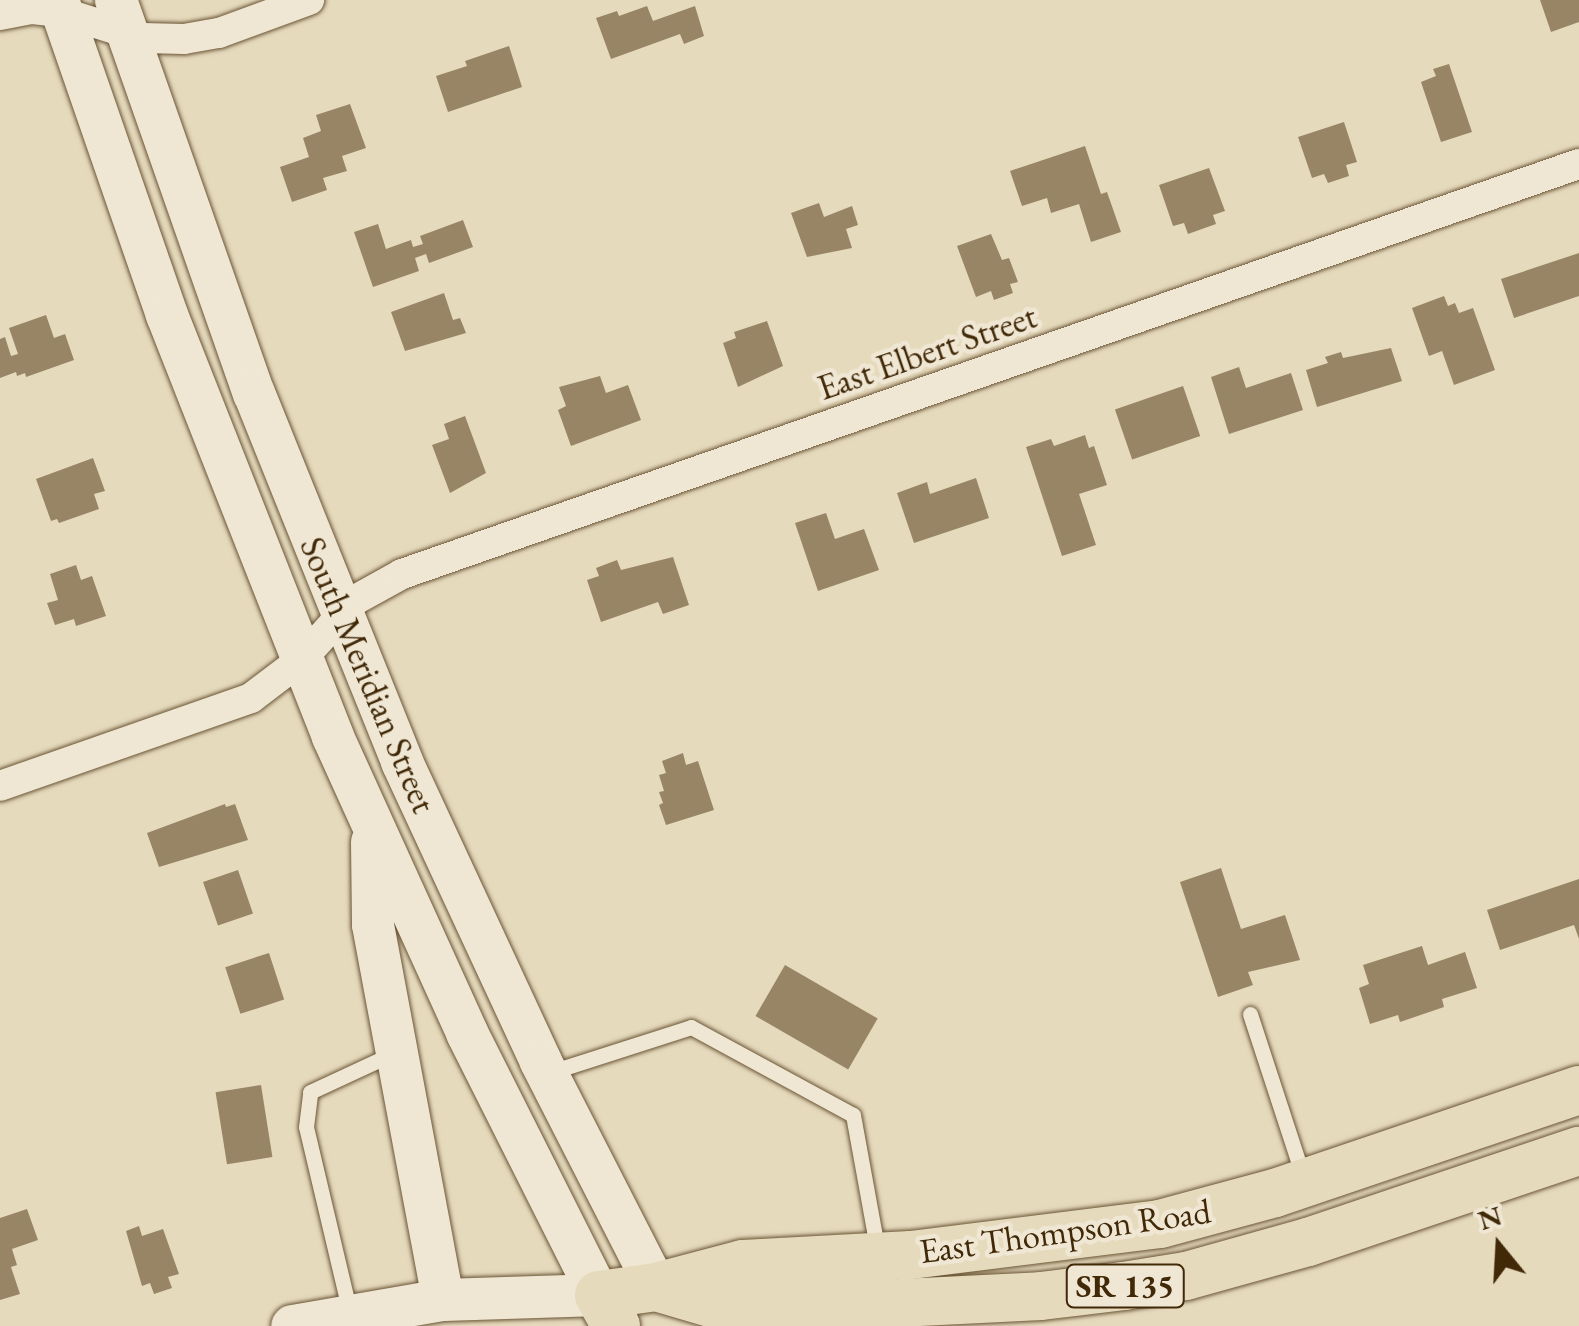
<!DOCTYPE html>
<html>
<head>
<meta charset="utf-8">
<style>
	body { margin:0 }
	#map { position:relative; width:1579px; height:1326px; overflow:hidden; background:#e6dabd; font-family:"EB Garamond",serif }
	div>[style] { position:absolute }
	.building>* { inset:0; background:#978566; transform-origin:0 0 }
	.roads { filter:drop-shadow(0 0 2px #6a5535) drop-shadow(0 0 2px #6a5535) }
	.lane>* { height:15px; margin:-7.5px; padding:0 7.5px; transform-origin:7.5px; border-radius:7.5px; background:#efe7d4 }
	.street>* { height:30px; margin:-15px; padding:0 15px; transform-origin:15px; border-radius:15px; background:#efe7d4 }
	.secondary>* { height:42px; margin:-21px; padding:0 21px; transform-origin:21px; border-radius:21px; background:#efe7d4 }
	.primary>* { height:48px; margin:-24px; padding:0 24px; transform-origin:24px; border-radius:24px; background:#e6dabd }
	span { translate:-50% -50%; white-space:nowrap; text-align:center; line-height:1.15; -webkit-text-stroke:9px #efe7d4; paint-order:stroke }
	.shield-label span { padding:2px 8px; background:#efe7d4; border:2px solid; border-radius:8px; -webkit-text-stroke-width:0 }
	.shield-label { font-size:32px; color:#412908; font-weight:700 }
	.street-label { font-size:35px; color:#412908 }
	.north { position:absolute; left:1449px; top:1196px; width:100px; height:100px; -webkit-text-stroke:8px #efe7d4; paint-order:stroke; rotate:342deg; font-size:28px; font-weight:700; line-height:40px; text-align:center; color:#412908 }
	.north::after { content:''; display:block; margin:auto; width:35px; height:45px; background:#412908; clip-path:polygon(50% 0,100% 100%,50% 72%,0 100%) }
</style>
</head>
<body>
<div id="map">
	<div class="building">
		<i style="clip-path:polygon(1540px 0,1579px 0,1579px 22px,1551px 32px)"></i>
		<i style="clip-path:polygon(647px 6px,653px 21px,695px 6px,704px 36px,684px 44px,680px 34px,611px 59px,596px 18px,617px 11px,619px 16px)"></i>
		<i style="clip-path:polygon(509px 46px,522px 87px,448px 112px,436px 76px,467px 66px,465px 61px)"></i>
		<i style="clip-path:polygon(1449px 64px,1472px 132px,1441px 142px,1421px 82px,1436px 76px,1433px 69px)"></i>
		<i style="clip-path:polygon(350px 104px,366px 148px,342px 156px,347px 171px,323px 178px,327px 190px,292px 202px,280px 167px,309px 157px,303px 138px,321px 131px,316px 115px)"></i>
		<i style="clip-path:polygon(1344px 122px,1357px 162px,1346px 165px,1349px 176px,1328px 183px,1324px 174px,1312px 178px,1298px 137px)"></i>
		<i style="clip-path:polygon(1085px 146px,1101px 194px,1107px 192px,1121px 232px,1091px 242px,1079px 204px,1051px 213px,1047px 198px,1022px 206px,1010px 171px)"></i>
		<i style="clip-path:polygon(1209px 168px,1225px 211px,1213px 215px,1216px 224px,1188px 234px,1184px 223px,1173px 226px,1159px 185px)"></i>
		<i style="clip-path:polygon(819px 203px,824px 217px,852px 206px,858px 225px,846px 229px,852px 248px,807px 257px,791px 213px)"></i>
		<i style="clip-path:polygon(463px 220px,473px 247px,429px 263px,426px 254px,415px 258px,419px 271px,373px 287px,354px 232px,378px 224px,386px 249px,411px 240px,413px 247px,423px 244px,420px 236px)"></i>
		<i style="clip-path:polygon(991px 234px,1002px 260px,1009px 258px,1018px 282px,1010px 284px,1013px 293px,994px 300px,991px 291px,976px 297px,957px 246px)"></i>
		<i style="clip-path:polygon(1579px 253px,1579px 296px,1514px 318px,1501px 279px)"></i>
		<i style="clip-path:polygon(444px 293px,453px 320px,460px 318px,466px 333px,405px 351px,391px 312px)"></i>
		<i style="clip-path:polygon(1444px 296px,1448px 306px,1455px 303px,1459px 313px,1473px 308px,1495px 370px,1454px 385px,1442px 351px,1429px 356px,1412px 308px)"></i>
		<i style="clip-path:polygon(46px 315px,54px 338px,65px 334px,74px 360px,26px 377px,25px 373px,17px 376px,16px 372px,0 378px,0 339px,5px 337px,11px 356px,18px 354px,9px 328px)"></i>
		<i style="clip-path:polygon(767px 321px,783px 366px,738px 387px,723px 343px,736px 338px,734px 332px)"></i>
		<i style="clip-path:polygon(1391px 348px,1402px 381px,1317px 407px,1306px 370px,1328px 363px,1325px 357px,1341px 352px,1343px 358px)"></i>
		<i style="clip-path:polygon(1239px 367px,1246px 388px,1291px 373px,1303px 410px,1229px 434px,1211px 377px)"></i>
		<i style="clip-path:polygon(600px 376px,606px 393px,628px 385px,641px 420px,571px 446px,558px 410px,566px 406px,559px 387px)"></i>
		<i style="left:1183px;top:386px;width:53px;height:72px;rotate:71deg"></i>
		<i style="clip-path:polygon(465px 416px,486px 473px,450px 493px,432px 445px,449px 439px,444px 424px)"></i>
		<i style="clip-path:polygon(1085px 435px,1089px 448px,1094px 446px,1107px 485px,1079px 494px,1096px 545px,1062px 556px,1026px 447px,1051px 439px,1054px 446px)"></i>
		<i style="clip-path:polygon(93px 458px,105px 491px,94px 494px,99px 509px,59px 523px,57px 519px,51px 521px,36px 479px)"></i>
		<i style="clip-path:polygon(976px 478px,989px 518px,914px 543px,897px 493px,927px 482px,930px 494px)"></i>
		<i style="clip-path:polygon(826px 513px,835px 539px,864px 529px,879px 570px,818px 591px,795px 523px)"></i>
		<i style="clip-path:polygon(673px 557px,689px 605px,663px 614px,658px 602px,601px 622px,587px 580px,599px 576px,596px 568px,617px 560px,621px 570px)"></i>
		<i style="clip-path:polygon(76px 565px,81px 580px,92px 576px,106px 616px,76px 626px,74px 619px,55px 625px,47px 603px,58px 600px,50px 574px)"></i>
		<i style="clip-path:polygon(683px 753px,686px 765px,698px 761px,714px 810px,666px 825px,659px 805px,663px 803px,659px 792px,664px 791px,659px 775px,666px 773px,662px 761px)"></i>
		<i style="clip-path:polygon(225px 804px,226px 807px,235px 804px,248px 840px,159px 867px,147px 833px)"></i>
		<i style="clip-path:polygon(1221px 868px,1241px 929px,1285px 915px,1300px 960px,1248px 972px,1253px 985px,1218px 997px,1180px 882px)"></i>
		<i style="left:238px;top:870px;width:46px;height:37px;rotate:71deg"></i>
		<i style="clip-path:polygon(1579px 879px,1579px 939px,1574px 925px,1500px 950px,1487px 910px)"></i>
		<i style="clip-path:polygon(1422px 946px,1428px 965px,1465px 952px,1477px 988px,1442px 999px,1444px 1007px,1400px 1022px,1398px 1015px,1370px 1024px,1359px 988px,1369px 984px,1363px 965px)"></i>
		<i style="left:269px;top:953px;width:49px;height:46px;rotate:72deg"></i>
		<i style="left:785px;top:965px;width:107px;height:59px;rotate:30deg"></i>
		<i style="left:261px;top:1085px;width:73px;height:46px;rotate:81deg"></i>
		<i style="clip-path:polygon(27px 1209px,38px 1240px,12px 1249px,17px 1265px,11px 1267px,20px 1294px,0 1300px,0 1218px)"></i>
		<i style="clip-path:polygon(139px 1226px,142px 1236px,163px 1229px,179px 1274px,168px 1277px,172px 1288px,154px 1294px,150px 1283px,142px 1286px,126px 1231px)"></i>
	</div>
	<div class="roads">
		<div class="lane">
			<i style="left:1250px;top:1014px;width:174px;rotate:71.9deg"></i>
			<i style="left:551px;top:1072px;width:147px;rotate:-17.8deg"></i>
			<i style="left:691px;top:1027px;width:184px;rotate:28.5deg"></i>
			<i style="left:853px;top:1115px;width:140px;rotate:79.7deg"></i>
			<i style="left:350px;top:1313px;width:191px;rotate:-103.3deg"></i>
			<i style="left:306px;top:1127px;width:35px;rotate:-83deg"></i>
			<i style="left:310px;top:1092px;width:95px;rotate:-24.9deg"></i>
		</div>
		<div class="street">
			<i style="left:0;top:15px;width:33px;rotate:-11deg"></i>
			<i style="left:32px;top:9px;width:29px;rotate:6deg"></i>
			<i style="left:61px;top:12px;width:86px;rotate:17.6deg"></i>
			<i style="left:143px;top:38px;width:41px;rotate:1.4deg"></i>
			<i style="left:184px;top:39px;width:36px;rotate:-10deg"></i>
			<i style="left:219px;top:33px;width:96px;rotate:-20.1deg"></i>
			<i style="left:0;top:786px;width:266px;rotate:-19.3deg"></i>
			<i style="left:251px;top:698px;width:63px;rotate:-37.2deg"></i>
			<i style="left:301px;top:660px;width:81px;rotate:-48deg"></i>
			<i style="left:355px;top:600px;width:54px;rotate:-29deg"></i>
			<i style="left:402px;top:574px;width:1246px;rotate:-19.21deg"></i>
		</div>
		<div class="secondary">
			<i style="left:58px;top:0;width:333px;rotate:70.9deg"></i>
			<i style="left:167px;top:315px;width:453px;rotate:68.5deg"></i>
			<i style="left:333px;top:737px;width:325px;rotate:65.6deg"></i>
			<i style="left:467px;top:1033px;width:293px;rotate:63.3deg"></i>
			<i style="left:599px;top:1295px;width:156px;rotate:178.2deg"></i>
			<i style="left:443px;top:1300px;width:153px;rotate:170.2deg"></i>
			<i style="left:116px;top:0;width:417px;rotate:70.7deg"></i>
			<i style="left:254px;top:393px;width:398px;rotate:68.1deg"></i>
			<i style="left:402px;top:762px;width:331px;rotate:65.1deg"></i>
			<i style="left:541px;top:1062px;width:253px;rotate:62.9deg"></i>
			<i style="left:372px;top:842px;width:83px;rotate:89.3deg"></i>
			<i style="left:373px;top:925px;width:381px;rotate:79.4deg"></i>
		</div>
		<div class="primary">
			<i style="left:656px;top:1287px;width:84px;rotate:16.5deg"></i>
			<i style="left:737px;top:1311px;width:304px;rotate:-2.8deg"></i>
			<i style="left:1041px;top:1296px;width:84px;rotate:-6.9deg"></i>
			<i style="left:1124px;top:1286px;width:63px;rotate:-9.2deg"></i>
			<i style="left:1186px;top:1276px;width:127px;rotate:-15.6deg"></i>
			<i style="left:1308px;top:1242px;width:286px;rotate:-18.6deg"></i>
			<i style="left:616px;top:1326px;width:35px;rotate:-119deg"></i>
			<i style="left:599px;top:1295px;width:58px;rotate:-8deg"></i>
			<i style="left:656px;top:1287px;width:90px;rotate:-14.8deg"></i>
			<i style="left:743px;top:1264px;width:168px;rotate:-3.1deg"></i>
			<i style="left:911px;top:1255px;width:251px;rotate:-7.1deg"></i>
			<i style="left:1160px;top:1224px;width:119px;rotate:-15.1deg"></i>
			<i style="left:1275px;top:1193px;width:321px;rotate:-18.7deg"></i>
		</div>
	</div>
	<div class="shield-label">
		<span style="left:1125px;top:1286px">SR 135</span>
	</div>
	<div class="street-label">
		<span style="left:927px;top:352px;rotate:-19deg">East Elbert Street</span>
		<span style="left:368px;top:675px;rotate:67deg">South Meridian Street</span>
		<span style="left:1065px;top:1231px;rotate:-8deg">East Thompson Road</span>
	</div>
	<div class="north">N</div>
</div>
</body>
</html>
